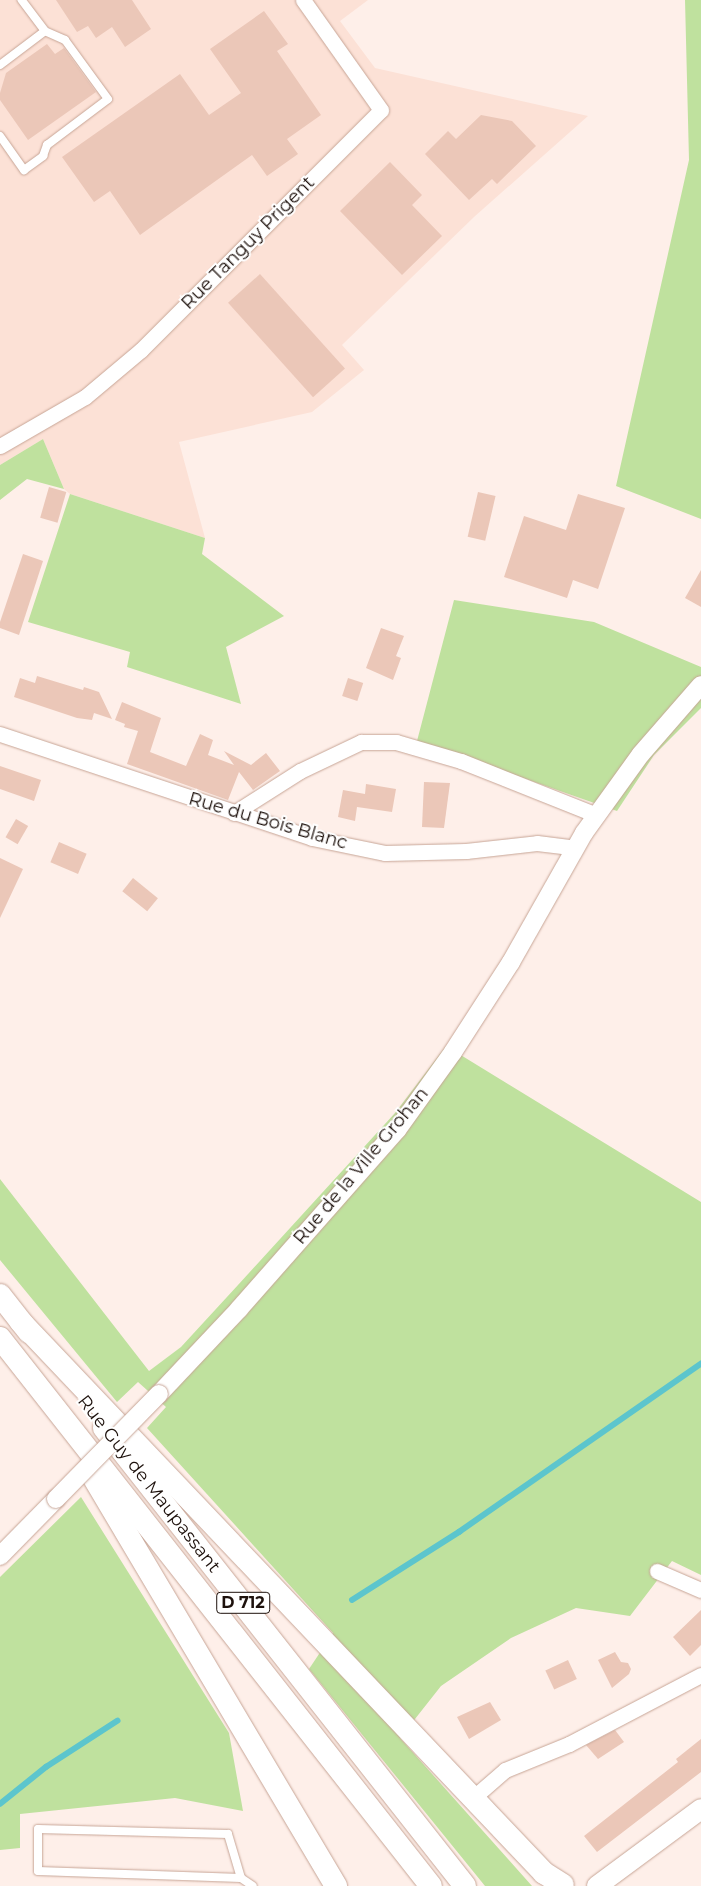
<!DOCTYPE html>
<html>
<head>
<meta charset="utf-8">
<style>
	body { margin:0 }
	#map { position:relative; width:701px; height:1886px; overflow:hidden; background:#feefe9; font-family:Montserrat,sans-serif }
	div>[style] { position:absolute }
	.built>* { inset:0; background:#fce1d6 }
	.green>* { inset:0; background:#bfe19e }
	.stream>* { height:5.5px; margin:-2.75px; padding:0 2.75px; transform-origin:2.75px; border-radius:2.75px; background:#5cc5cd }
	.building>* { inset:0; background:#ebc7b8; transform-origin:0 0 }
	.roads { filter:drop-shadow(0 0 1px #c7a596) drop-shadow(0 0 1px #c7a596) }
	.service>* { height:8px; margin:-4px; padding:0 4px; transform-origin:4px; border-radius:4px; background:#fff }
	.minor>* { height:15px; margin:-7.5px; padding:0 7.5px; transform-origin:7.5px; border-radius:7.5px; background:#fff }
	.tertiary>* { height:18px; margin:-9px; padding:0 9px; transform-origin:9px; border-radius:9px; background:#fff }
	.secondary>* { height:20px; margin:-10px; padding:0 10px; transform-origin:10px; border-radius:10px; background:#fff }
	.primary>* { height:22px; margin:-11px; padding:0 11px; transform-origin:11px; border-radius:11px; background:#fff }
	.bridges { filter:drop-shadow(0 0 1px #c7a596) drop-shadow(0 0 1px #c7a596) }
	.tertiary-bridge>* { height:18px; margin:-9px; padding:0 9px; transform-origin:9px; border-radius:9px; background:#fff }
	span { translate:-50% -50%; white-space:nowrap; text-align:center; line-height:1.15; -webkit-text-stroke:4px #fff; paint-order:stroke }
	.shield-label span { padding:1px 4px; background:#fff; border:1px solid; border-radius:4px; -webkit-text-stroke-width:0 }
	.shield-label { font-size:16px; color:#1d110c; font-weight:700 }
	.street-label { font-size:18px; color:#1d110c }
</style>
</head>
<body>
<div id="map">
	<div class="built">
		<i style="clip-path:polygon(0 0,368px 0,340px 21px,375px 68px,588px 116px,474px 217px,342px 345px,364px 370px,312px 412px,179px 442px,205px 538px,70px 494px,64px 489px,43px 439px,0 465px)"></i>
	</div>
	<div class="green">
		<i style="clip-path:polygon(685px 0,701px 0,701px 519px,616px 486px,689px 160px)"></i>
		<i style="clip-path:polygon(43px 439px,64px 489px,27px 479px,0 500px,0 465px)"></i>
		<i style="clip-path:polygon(70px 494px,205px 538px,202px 554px,284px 616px,226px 647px,241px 704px,127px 667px,130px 652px,28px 622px)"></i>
		<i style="clip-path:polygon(454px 600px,594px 622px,701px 667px,701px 708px,654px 755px,617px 811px,417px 741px)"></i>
		<i style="clip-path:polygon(446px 1046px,701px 1202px,701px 1575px,672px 1561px,630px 1616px,576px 1608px,511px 1638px,441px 1686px,400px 1738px,532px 1886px,485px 1886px,309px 1669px,333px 1633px,147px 1428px,166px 1407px,138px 1382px,117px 1402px,0 1260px,0 1179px,149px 1371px,181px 1347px,238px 1285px,395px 1113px)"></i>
		<i style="clip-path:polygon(81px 1497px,229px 1733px,243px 1811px,175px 1798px,20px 1814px,20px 1848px,0 1850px,0 1577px)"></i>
	</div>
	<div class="stream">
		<i style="left:352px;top:1600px;width:127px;rotate:-32.4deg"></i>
		<i style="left:459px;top:1532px;width:295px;rotate:-34.8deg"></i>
		<i style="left:0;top:1804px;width:59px;rotate:-38.8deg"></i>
		<i style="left:46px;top:1767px;width:85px;rotate:-32.9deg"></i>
	</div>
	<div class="building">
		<i style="clip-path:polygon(56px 0,132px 0,151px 29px,125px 47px,112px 27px,96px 38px,88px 26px,77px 32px)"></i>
		<i style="clip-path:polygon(264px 11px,288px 44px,277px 51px,321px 115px,287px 139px,298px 154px,267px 176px,252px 155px,140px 235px,110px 191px,94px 202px,62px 157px,180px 74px,209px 115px,241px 93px,210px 49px)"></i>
		<i style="clip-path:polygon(47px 44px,55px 54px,64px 48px,96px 92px,28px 140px,0 100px,0 93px,6px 73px)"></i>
		<i style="clip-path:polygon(481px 115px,512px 121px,536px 146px,497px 184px,492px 179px,469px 200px,425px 154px,448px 131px,456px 139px)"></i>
		<i style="clip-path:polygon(390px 162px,422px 195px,412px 205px,442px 236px,402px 275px,340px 211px)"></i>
		<i style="left:260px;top:274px;width:127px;height:43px;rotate:48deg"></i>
		<i style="left:49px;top:487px;width:18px;height:32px;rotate:16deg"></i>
		<i style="left:478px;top:492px;width:18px;height:46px;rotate:13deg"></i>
		<i style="clip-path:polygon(578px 494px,625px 508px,598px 589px,573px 580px,567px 598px,504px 577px,524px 516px,566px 530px)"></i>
		<i style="clip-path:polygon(23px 554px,43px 561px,19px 635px,0 628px,0 622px)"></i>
		<i style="clip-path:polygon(701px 570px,701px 607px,685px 598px)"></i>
		<i style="clip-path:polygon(381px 628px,404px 636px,396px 656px,401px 658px,393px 680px,366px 668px)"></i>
		<i style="clip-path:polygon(37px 676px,83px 690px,84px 687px,99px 692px,112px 719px,94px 713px,92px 720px,77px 718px,14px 697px,20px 678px,35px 683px)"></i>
		<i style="left:348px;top:678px;width:16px;height:19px;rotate:18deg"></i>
		<i style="clip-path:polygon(122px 702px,161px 718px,150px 752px,186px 766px,200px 734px,213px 740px,208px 755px,234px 765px,224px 751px,251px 765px,266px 753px,280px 771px,253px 790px,239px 772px,228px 800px,127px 764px,138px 731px,124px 727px,125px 724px,115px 720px)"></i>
		<i style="clip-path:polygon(0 766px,41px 780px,34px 801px,0 789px)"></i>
		<i style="clip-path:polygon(424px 782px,450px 783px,444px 828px,422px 827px)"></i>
		<i style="clip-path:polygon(366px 784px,396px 789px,392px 812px,357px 807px,355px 821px,338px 817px,343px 790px,365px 794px)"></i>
		<i style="left:16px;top:819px;width:14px;height:21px;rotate:30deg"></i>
		<i style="left:59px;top:842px;width:30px;height:22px;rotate:23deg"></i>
		<i style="clip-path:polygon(0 858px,23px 869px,0 918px)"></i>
		<i style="left:133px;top:878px;width:32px;height:17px;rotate:39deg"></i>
		<i style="clip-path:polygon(701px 1610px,701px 1645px,690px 1656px,673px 1637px)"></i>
		<i style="clip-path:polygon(615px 1652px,621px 1662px,628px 1663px,631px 1669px,629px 1674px,612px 1688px,598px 1660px)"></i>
		<i style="left:568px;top:1660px;width:21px;height:25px;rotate:65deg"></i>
		<i style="clip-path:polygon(490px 1702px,501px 1720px,469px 1739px,457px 1717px)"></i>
		<i style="clip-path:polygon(615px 1730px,624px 1742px,598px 1759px,586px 1745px)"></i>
		<i style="clip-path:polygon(701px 1739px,701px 1772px,597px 1852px,584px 1836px,678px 1762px,676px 1759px)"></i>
	</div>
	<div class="roads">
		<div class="service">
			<i style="left:0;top:65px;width:56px;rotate:-37.1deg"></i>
			<i style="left:0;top:136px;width:42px;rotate:54.8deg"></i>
			<i style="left:24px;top:170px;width:24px;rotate:-36deg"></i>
			<i style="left:43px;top:156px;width:12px;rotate:-70deg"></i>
			<i style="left:47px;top:145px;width:76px;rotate:-37deg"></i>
			<i style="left:108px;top:99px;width:73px;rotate:-126.1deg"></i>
			<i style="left:65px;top:40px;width:22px;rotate:-156deg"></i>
			<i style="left:45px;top:31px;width:39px;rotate:-127deg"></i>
			<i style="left:241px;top:1878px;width:46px;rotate:-106.5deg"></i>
			<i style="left:228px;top:1834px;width:190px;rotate:-178.5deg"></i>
			<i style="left:38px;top:1829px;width:42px;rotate:90deg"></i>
			<i style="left:38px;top:1871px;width:203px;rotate:2deg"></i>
			<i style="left:241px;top:1878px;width:14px;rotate:34deg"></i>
		</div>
		<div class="minor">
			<i style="left:0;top:446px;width:98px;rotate:-30deg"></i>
			<i style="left:85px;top:397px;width:73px;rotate:-40deg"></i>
			<i style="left:141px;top:350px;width:339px;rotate:-45deg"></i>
			<i style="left:381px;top:110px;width:135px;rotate:-125.3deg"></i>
			<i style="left:0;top:734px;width:329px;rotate:18.4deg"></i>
			<i style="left:312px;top:838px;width:75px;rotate:11.6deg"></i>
			<i style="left:385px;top:853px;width:81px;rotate:-1.4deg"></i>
			<i style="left:466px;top:851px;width:71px;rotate:-6.4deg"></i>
			<i style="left:537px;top:843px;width:38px;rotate:7deg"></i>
			<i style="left:234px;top:813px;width:78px;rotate:-32.5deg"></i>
			<i style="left:300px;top:771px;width:68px;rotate:-25.4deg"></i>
			<i style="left:361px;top:742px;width:35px"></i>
			<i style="left:396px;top:742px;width:68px;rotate:16.3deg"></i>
			<i style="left:461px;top:761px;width:146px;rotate:21.7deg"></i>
			<i style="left:657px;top:1571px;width:48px;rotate:23.4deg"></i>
			<i style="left:474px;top:1797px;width:41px;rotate:-41.1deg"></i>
			<i style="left:505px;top:1770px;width:69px;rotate:-22.1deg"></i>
			<i style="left:569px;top:1744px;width:149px;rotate:-27.6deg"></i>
		</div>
		<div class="tertiary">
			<i style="left:159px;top:1394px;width:117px;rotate:-46.7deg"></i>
			<i style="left:239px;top:1309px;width:239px;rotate:-48.6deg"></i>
			<i style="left:397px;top:1130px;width:96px;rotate:-54.3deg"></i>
			<i style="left:453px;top:1052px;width:107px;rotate:-57.2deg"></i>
			<i style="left:511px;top:962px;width:148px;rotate:-60.5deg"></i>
			<i style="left:584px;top:833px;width:97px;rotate:-54.2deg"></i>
			<i style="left:641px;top:754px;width:91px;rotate:-49deg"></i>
			<i style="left:0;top:1556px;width:80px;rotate:-45.5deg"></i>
		</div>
		<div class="secondary">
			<i style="left:597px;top:1886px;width:129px;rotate:-36.5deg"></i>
		</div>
		<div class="primary">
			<i style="left:0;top:1295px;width:47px;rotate:51.9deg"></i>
			<i style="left:20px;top:1321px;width:761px;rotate:46.49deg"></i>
			<i style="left:544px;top:1873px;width:22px;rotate:32deg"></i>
			<i style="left:0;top:1338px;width:697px;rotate:51.82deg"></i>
			<i style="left:104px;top:1428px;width:583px;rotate:51.75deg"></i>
			<i style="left:89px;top:1470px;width:484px;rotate:59.3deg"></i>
		</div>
	</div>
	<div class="bridges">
		<div class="tertiary-bridge">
			<i style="left:56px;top:1499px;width:147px;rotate:-45.6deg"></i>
		</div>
	</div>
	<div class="shield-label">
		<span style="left:243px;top:1603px">D 712</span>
	</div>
	<div class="street-label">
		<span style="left:248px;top:243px;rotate:-45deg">Rue Tanguy Prigent</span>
		<span style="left:268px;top:821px;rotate:16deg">Rue du Bois Blanc</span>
		<span style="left:361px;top:1166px;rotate:-50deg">Rue de la Ville Grohan</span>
		<span style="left:149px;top:1484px;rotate:52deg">Rue Guy de Maupassant</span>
	</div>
</div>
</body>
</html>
